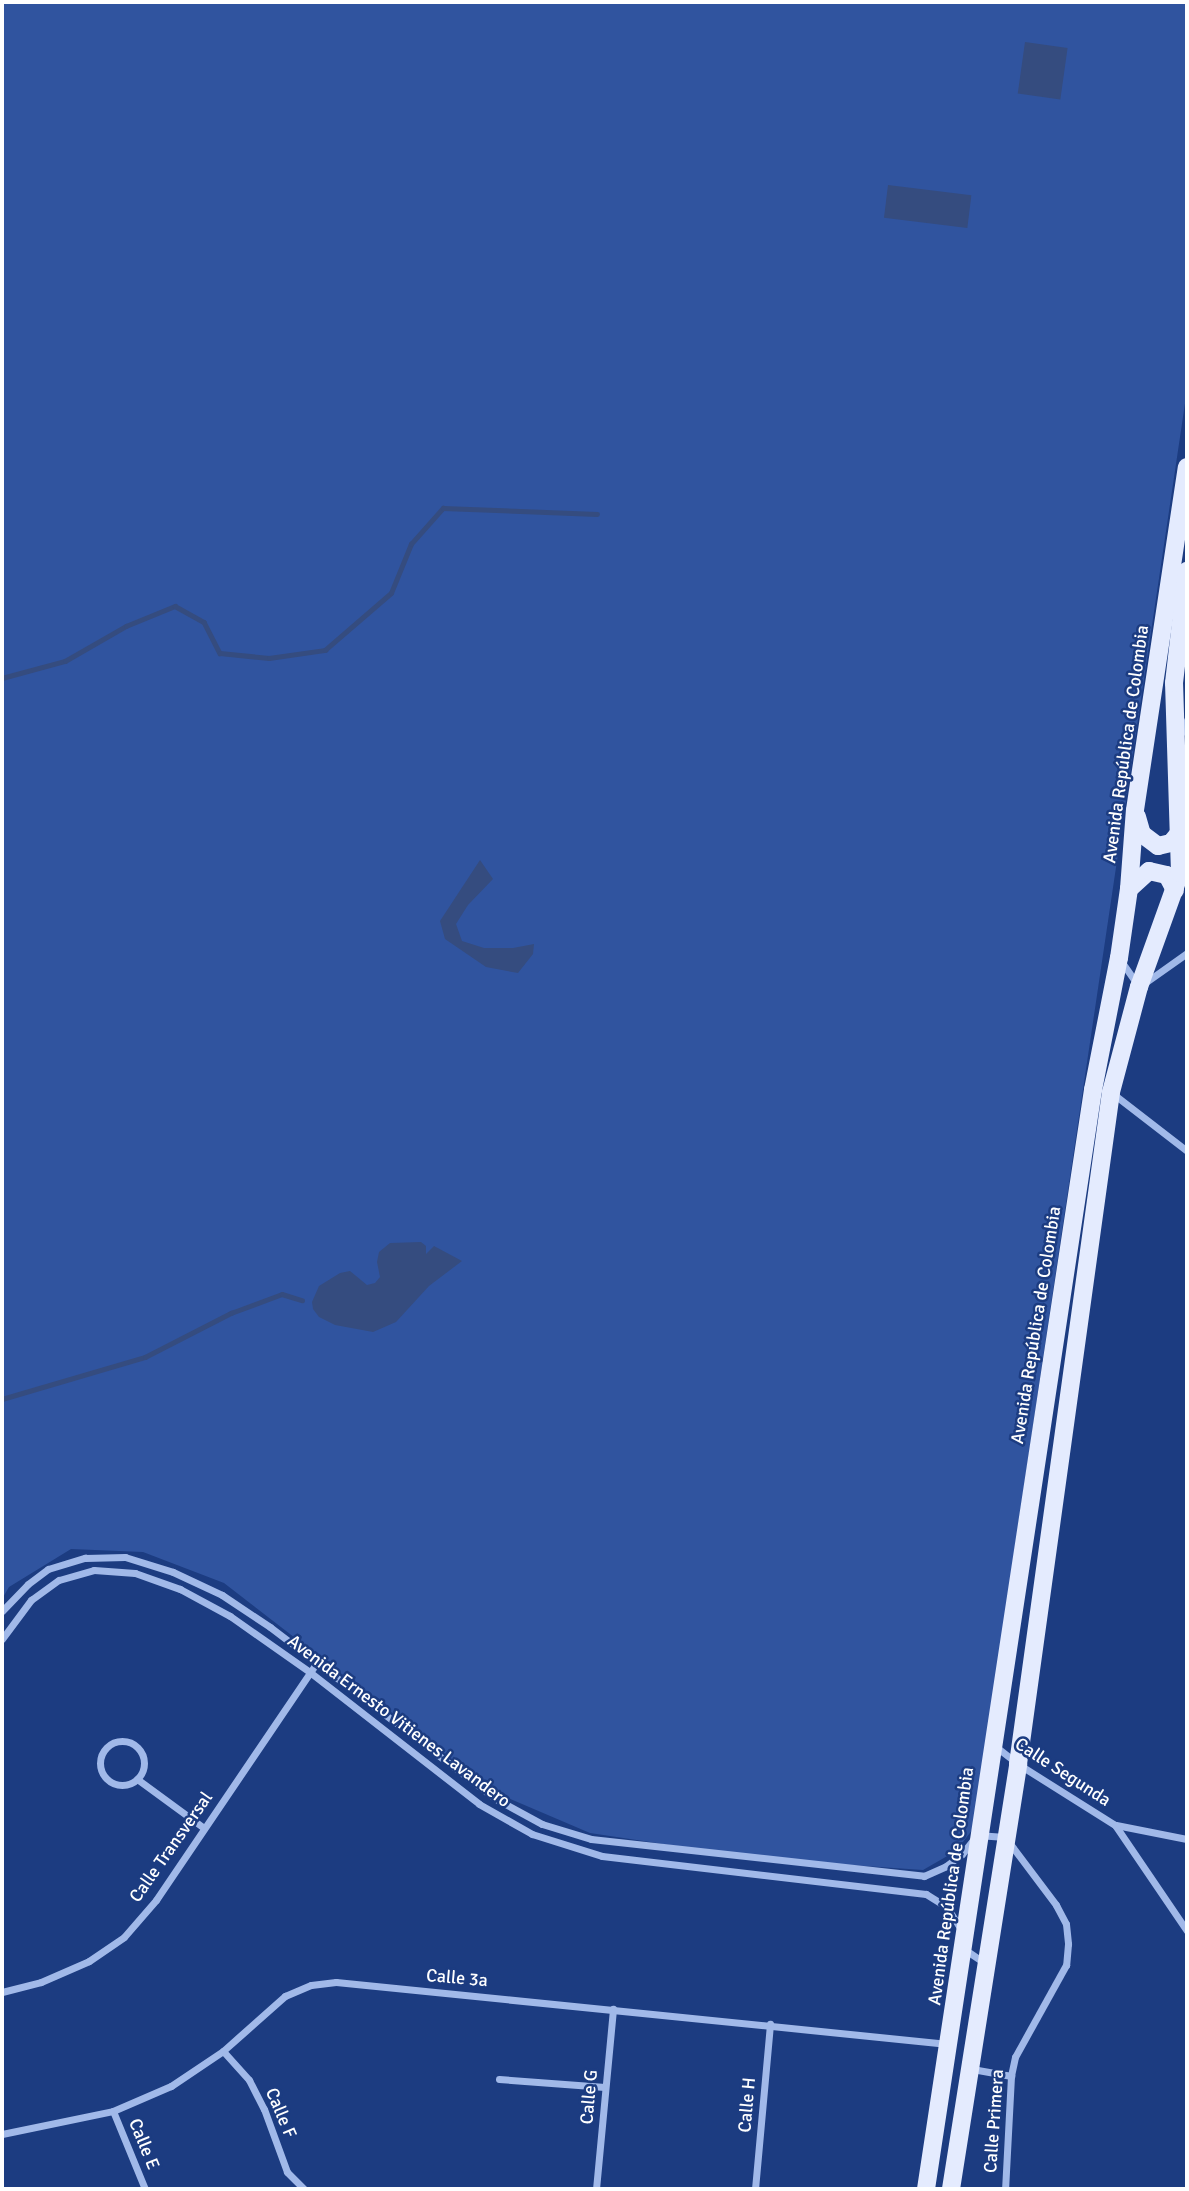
<!DOCTYPE html>
<html>
<head>
<meta charset="utf-8">
<style>
	body { margin:0 }
	#map { position:relative; width:1189px; height:2191px; overflow:hidden; background:#1c3c81; font-family:Signika,sans-serif }
	div>[style] { position:absolute }
	.green>* { inset:0; background:#30549f }
	.water>* { inset:0; background:#354c7f; transform-origin:0 0 }
	.stream>* { height:4.5px; margin:-2.25px; padding:0 2.25px; transform-origin:2.25px; border-radius:2.25px; background:#354c7f }
	.minor>* { height:7px; margin:-3.5px; padding:0 3.5px; transform-origin:3.5px; border-radius:3.5px; background:#a1b9e9 }
	.minor>.ring { margin:-3.5px; padding:0; box-sizing:content-box; background:none; border:7px solid #a1b9e9; border-radius:50% }
	.primary>* { height:18px; margin:-9px; padding:0 9px; transform-origin:9px; border-radius:9px; background:#e4ebfe }
	span { translate:-50% -50%; white-space:nowrap; text-align:center; line-height:1.15; -webkit-text-stroke:5px #1c3c81; paint-order:stroke }
	.street-label { font-size:18px; color:#fff }
	.frame { position:absolute; inset:0; border:4px solid #fff; pointer-events:none }
</style>
</head>
<body>
<div id="map">
	<div class="green">
		<i style="clip-path:polygon(2px 2px,1187px 2px,1187px 390px,973px 1829px,956px 1851px,923px 1870px,763px 1859px,590px 1833px,496px 1793px,224px 1583px,143px 1552px,71px 1549px,9px 1587px,2px 1599px)"></i>
	</div>
	<div class="water">
		<i style="left:1025px;top:42px;width:43px;height:52px;rotate:8deg"></i>
		<i style="left:888px;top:185px;width:84px;height:33px;rotate:7deg"></i>
		<i style="clip-path:polygon(480px 860px,493px 879px,468px 905px,456px 924px,462px 941px,484px 948px,513px 948px,534px 944px,533px 954px,518px 973px,486px 967px,445px 939px,440px 921px)"></i>
		<i style="clip-path:polygon(421px 1242px,426px 1246px,426px 1254px,434px 1246px,462px 1261px,429px 1286px,396px 1322px,373px 1332px,335px 1325px,319px 1317px,313px 1309px,312px 1302px,319px 1286px,340px 1273px,350px 1271px,367px 1285px,375px 1283px,380px 1277px,377px 1262px,379px 1252px,390px 1243px)"></i>
	</div>
	<div class="stream">
		<i style="left:2px;top:678px;width:65px;rotate:-15.1deg"></i>
		<i style="left:65px;top:661px;width:70px;rotate:-29.8deg"></i>
		<i style="left:126px;top:626px;width:53px;rotate:-22.2deg"></i>
		<i style="left:175px;top:606px;width:33px;rotate:29deg"></i>
		<i style="left:204px;top:622px;width:35px;rotate:63deg"></i>
		<i style="left:220px;top:653px;width:49px;rotate:5.8deg"></i>
		<i style="left:269px;top:658px;width:57px;rotate:-8.1deg"></i>
		<i style="left:325px;top:650px;width:87px;rotate:-40.8deg"></i>
		<i style="left:391px;top:593px;width:53px;rotate:-67.8deg"></i>
		<i style="left:411px;top:544px;width:48px;rotate:-48.4deg"></i>
		<i style="left:443px;top:508px;width:154px;rotate:2.2deg"></i>
		<i style="left:2px;top:1399px;width:149px;rotate:-16.4deg"></i>
		<i style="left:145px;top:1357px;width:97px;rotate:-27.1deg"></i>
		<i style="left:231px;top:1313px;width:54px;rotate:-20.4deg"></i>
		<i style="left:282px;top:1294px;width:21px;rotate:17deg"></i>
	</div>
	<div class="minor">
		<i style="left:1180px;top:718px;width:17px;rotate:65deg"></i>
		<i style="left:1121px;top:961px;width:32px;rotate:55deg"></i>
		<i style="left:1139px;top:987px;width:59px;rotate:-35.3deg"></i>
		<i style="left:1112px;top:1093px;width:95px;rotate:37.7deg"></i>
		<i style="left:2px;top:1611px;width:37px;rotate:-46deg"></i>
		<i style="left:28px;top:1584px;width:25px;rotate:-37deg"></i>
		<i style="left:48px;top:1569px;width:39px;rotate:-17deg"></i>
		<i style="left:85px;top:1558px;width:40px;rotate:-1.4deg"></i>
		<i style="left:125px;top:1557px;width:50px;rotate:17.4deg"></i>
		<i style="left:173px;top:1572px;width:54px;rotate:25.1deg"></i>
		<i style="left:222px;top:1595px;width:58px;rotate:33.7deg"></i>
		<i style="left:270px;top:1627px;width:284px;rotate:37.3deg"></i>
		<i style="left:496px;top:1799px;width:52px;rotate:28.5deg"></i>
		<i style="left:542px;top:1824px;width:51px;rotate:17deg"></i>
		<i style="left:591px;top:1839px;width:335px;rotate:6.3deg"></i>
		<i style="left:924px;top:1876px;width:24px;rotate:-24deg"></i>
		<i style="left:946px;top:1866px;width:20px;rotate:-37deg"></i>
		<i style="left:962px;top:1854px;width:24px;rotate:-52deg"></i>
		<i style="left:977px;top:1835px;width:28px;rotate:4deg"></i>
		<i style="left:1005px;top:1837px;width:85px;rotate:53.1deg"></i>
		<i style="left:1056px;top:1905px;width:21px;rotate:62deg"></i>
		<i style="left:1066px;top:1924px;width:20px;rotate:84deg"></i>
		<i style="left:1068px;top:1944px;width:21px;rotate:95deg"></i>
		<i style="left:1066px;top:1965px;width:105px;rotate:119deg"></i>
		<i style="left:1015px;top:2057px;width:19px;rotate:102deg"></i>
		<i style="left:1011px;top:2076px;width:113px;rotate:93deg"></i>
		<i style="left:2px;top:1639px;width:49px;rotate:-53.4deg"></i>
		<i style="left:31px;top:1600px;width:34px;rotate:-36deg"></i>
		<i style="left:59px;top:1580px;width:36px;rotate:-16deg"></i>
		<i style="left:94px;top:1570px;width:41px;rotate:4.2deg"></i>
		<i style="left:135px;top:1573px;width:48px;rotate:19.6deg"></i>
		<i style="left:180px;top:1589px;width:57px;rotate:28.4deg"></i>
		<i style="left:230px;top:1616px;width:99px;rotate:35.1deg"></i>
		<i style="left:311px;top:1673px;width:213px;rotate:37.9deg"></i>
		<i style="left:479px;top:1804px;width:61px;rotate:29.5deg"></i>
		<i style="left:532px;top:1834px;width:73px;rotate:17.4deg"></i>
		<i style="left:602px;top:1856px;width:326px;rotate:6.7deg"></i>
		<i style="left:926px;top:1894px;width:25px;rotate:32deg"></i>
		<i style="left:947px;top:1907px;width:28px;rotate:58deg"></i>
		<i class="ring" style="left:100px;top:1741px;width:37px;height:37px"></i>
		<i style="left:995px;top:1746px;width:29px;rotate:38deg"></i>
		<i style="left:1018px;top:1764px;width:115px;rotate:32.2deg"></i>
		<i style="left:1115px;top:1825px;width:128px;rotate:55.8deg"></i>
		<i style="left:137px;top:1779px;width:83px;rotate:36.2deg"></i>
		<i style="left:1116px;top:1825px;width:72px;rotate:11.2deg"></i>
		<i style="left:964px;top:1949px;width:27px;rotate:34deg"></i>
		<i style="left:2px;top:1992px;width:40px;rotate:-14.4deg"></i>
		<i style="left:41px;top:1982px;width:52px;rotate:-23.6deg"></i>
		<i style="left:89px;top:1961px;width:42px;rotate:-34.4deg"></i>
		<i style="left:124px;top:1937px;width:49px;rotate:-49.1deg"></i>
		<i style="left:156px;top:1900px;width:287px;rotate:-55.9deg"></i>
		<i style="left:223px;top:2051px;width:39px;rotate:48deg"></i>
		<i style="left:249px;top:2080px;width:33px;rotate:63deg"></i>
		<i style="left:264px;top:2109px;width:67px;rotate:69.9deg"></i>
		<i style="left:287px;top:2172px;width:24px;rotate:45deg"></i>
		<i style="left:972px;top:2069px;width:40px;rotate:10deg"></i>
		<i style="left:499px;top:2079px;width:106px;rotate:4.3deg"></i>
		<i style="left:113px;top:2111px;width:84px;rotate:67.7deg"></i>
		<i style="left:2px;top:2134px;width:113px;rotate:-11.7deg"></i>
		<i style="left:113px;top:2111px;width:63px;rotate:-23.3deg"></i>
		<i style="left:171px;top:2086px;width:63px;rotate:-33.9deg"></i>
		<i style="left:223px;top:2051px;width:83px;rotate:-41.6deg"></i>
		<i style="left:285px;top:1996px;width:28px;rotate:-23deg"></i>
		<i style="left:311px;top:1985px;width:25px;rotate:-7deg"></i>
		<i style="left:336px;top:1982px;width:615px;rotate:5.78deg"></i>
		<i style="left:596px;top:2189px;width:181px;rotate:-84.6deg"></i>
		<i style="left:755px;top:2189px;width:166px;rotate:-84.8deg"></i>
	</div>
	<div class="primary">
		<i style="left:1137px;top:817px;width:18px;rotate:74deg"></i>
		<i style="left:1142px;top:834px;width:20px;rotate:37deg"></i>
		<i style="left:1158px;top:846px;width:13px;rotate:-13deg"></i>
		<i style="left:1171px;top:843px;width:13px;rotate:-51deg"></i>
		<i style="left:1129px;top:889px;width:27px;rotate:-42deg"></i>
		<i style="left:1149px;top:871px;width:18px;rotate:13deg"></i>
		<i style="left:1167px;top:875px;width:17px;rotate:62deg"></i>
		<i style="left:926px;top:2189px;width:1112px;rotate:-81.36deg"></i>
		<i style="left:1093px;top:1090px;width:135px;rotate:-78.9deg"></i>
		<i style="left:1119px;top:958px;width:70px;rotate:-81.8deg"></i>
		<i style="left:1129px;top:889px;width:79px;rotate:-85.7deg"></i>
		<i style="left:1135px;top:810px;width:347px;rotate:-81.4deg"></i>
		<i style="left:951px;top:2189px;width:430px;rotate:-81deg"></i>
		<i style="left:1018px;top:1764px;width:678px;rotate:-82.12deg"></i>
		<i style="left:1111px;top:1092px;width:109px;rotate:-75.1deg"></i>
		<i style="left:1139px;top:987px;width:121px;rotate:-70.2deg"></i>
		<i style="left:1180px;top:873px;width:190px;rotate:-91.8deg"></i>
		<i style="left:1174px;top:683px;width:113px;rotate:-83.4deg"></i>
	</div>
	<div class="street-label">
		<span style="left:1126px;top:744px;rotate:-82deg">Avenida República de Colombia</span>
		<span style="left:1036px;top:1325px;rotate:-81deg">Avenida República de Colombia</span>
		<span style="left:399px;top:1721px;rotate:37deg">Avenida Ernesto Vitienes Lavandero</span>
		<span style="left:1063px;top:1772px;rotate:33deg">Calle Segunda</span>
		<span style="left:171px;top:1847px;rotate:-55deg">Calle Transversal</span>
		<span style="left:951px;top:1886px;rotate:-82deg">Avenida República de Colombia</span>
		<span style="left:457px;top:1978px;rotate:5deg">Calle 3a</span>
		<span style="left:589px;top:2097px;rotate:-85deg">Calle G</span>
		<span style="left:747px;top:2105px;rotate:-85deg">Calle H</span>
		<span style="left:281px;top:2113px;rotate:67deg">Calle F</span>
		<span style="left:994px;top:2121px;rotate:-86deg">Calle Primera</span>
		<span style="left:144px;top:2144px;rotate:68deg">Calle E</span>
	</div>
	<div class="frame"></div>
</div>
</body>
</html>
